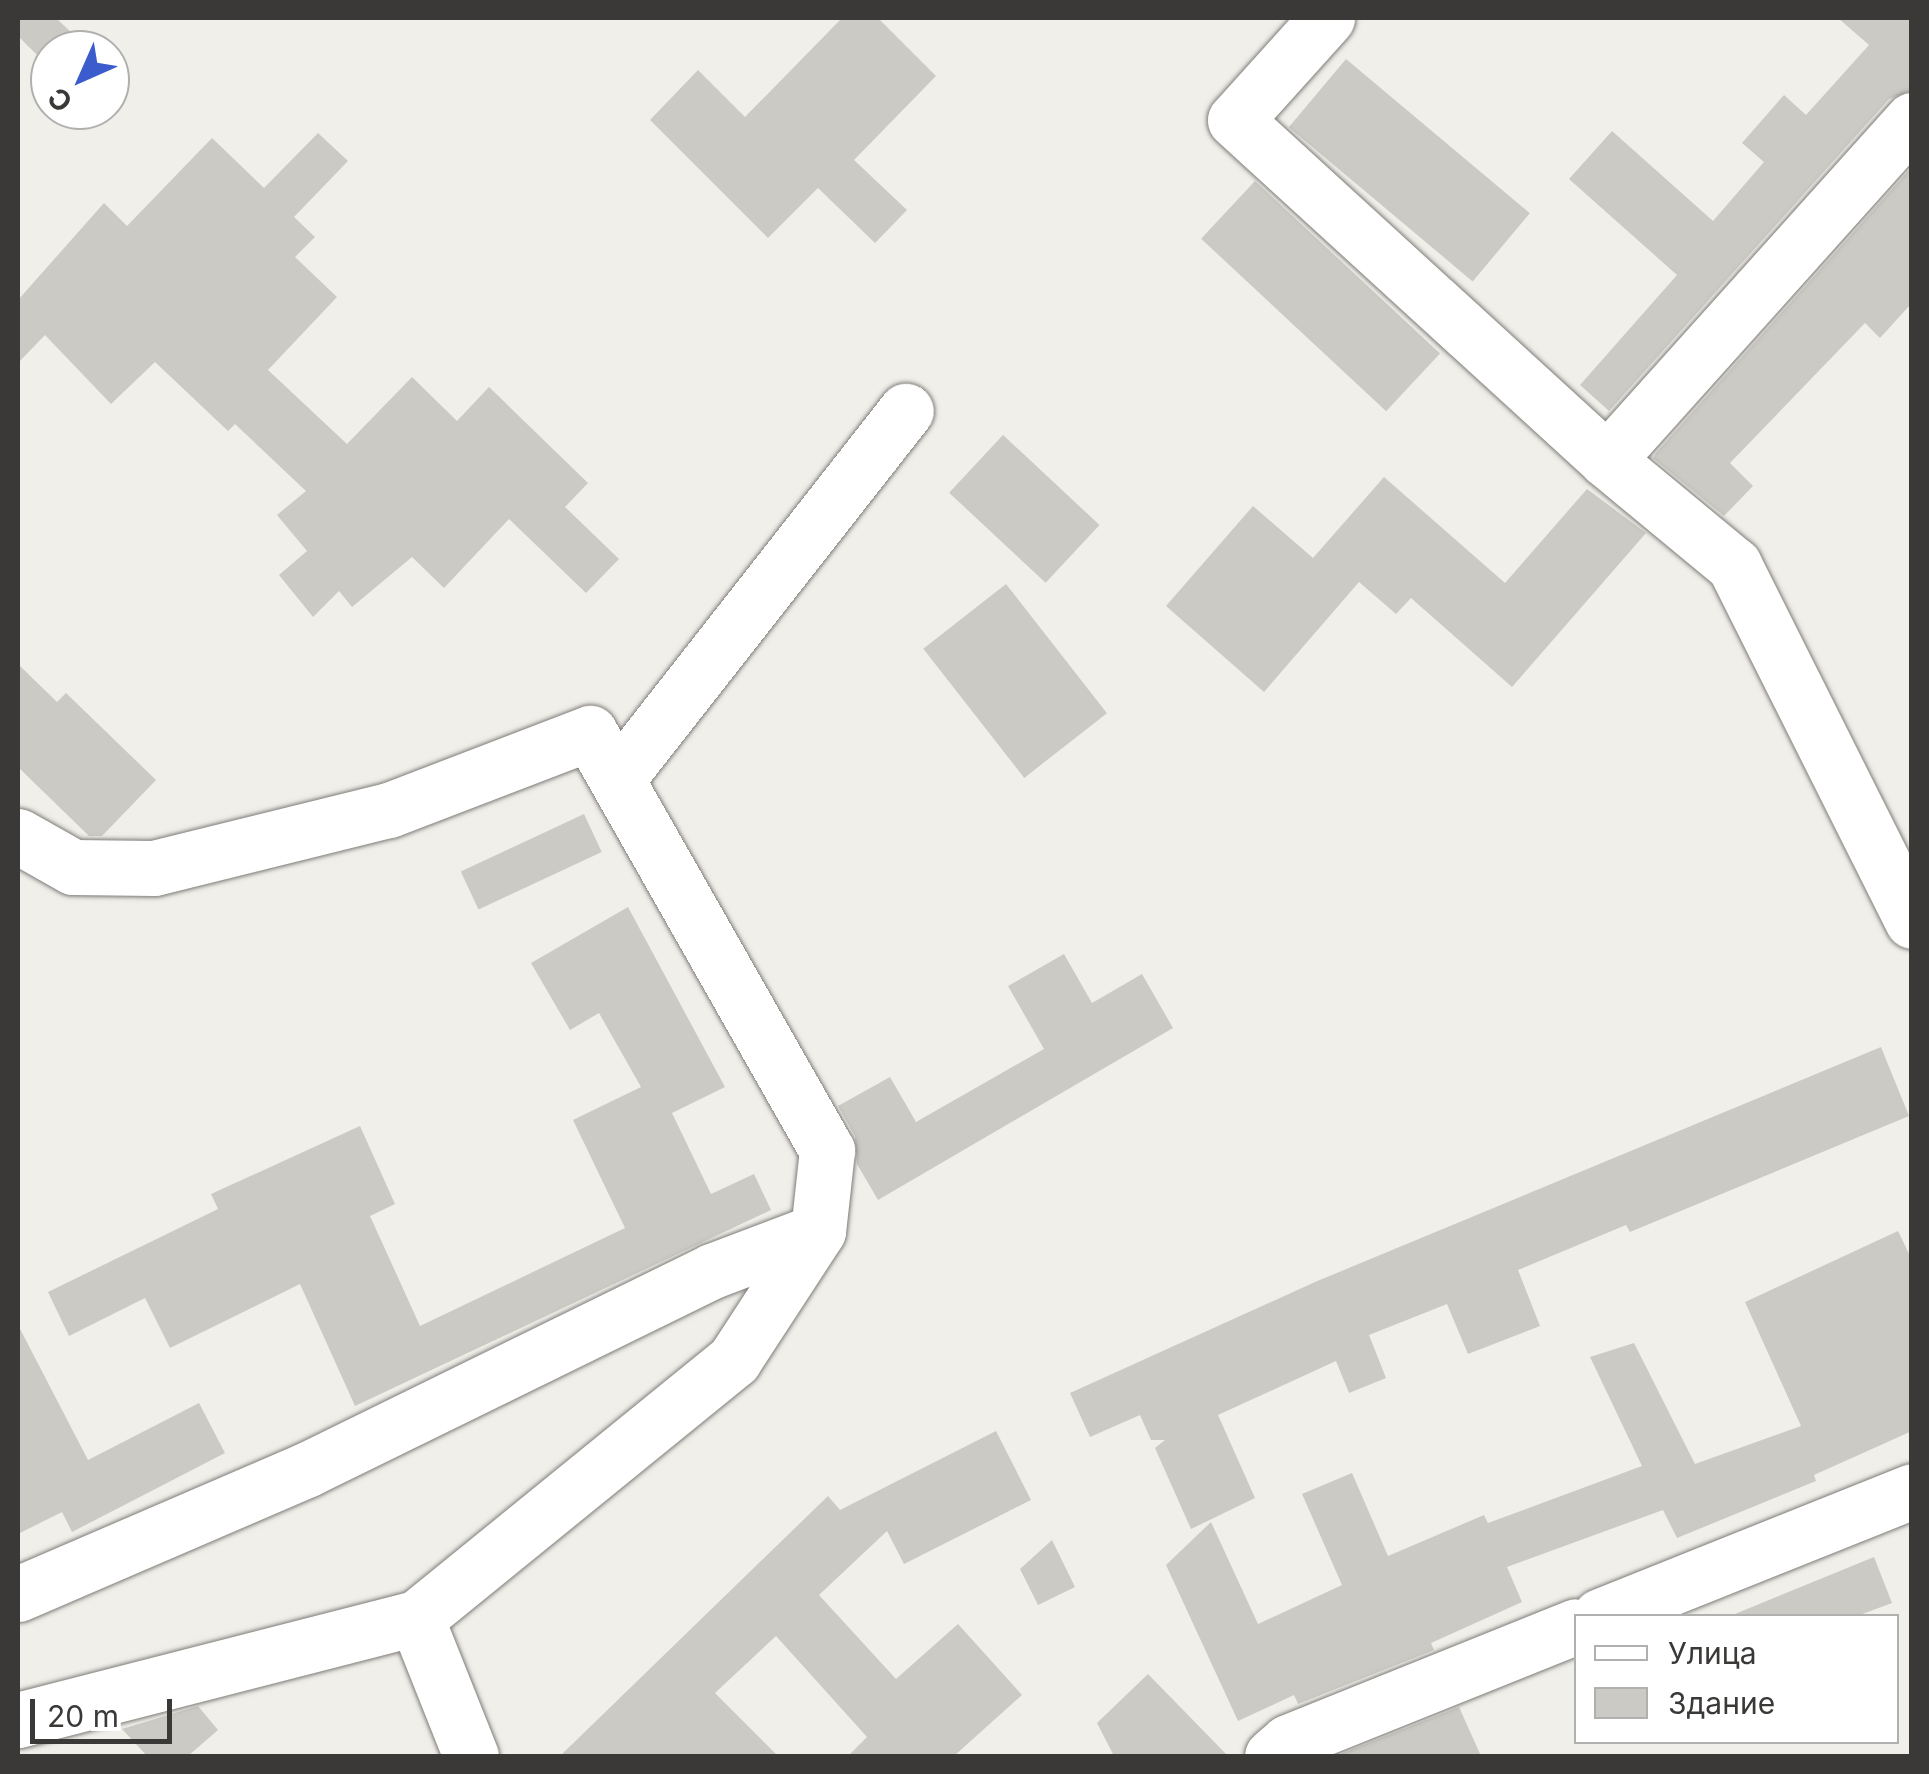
<!DOCTYPE html>
<html>
<head>
<meta charset="utf-8">
<style>
	body { margin:0 }
	#map { position:relative; width:1929px; height:1774px; overflow:hidden; background:#f1efea; font-family:Inter,sans-serif }
	div>[style] { position:absolute }
	.building>* { inset:0; background:#cccac5; transform-origin:0 0 }
	.roads { filter:drop-shadow(0 0 2px #7e7c78) drop-shadow(0 0 2px #7e7c78) }
	.minor>* { height:55px; margin:-27.5px; padding:0 27.5px; transform-origin:27.5px; border-radius:27.5px; background:#fff }
	span { translate:-50% -50%; white-space:nowrap; text-align:center; line-height:1.15; -webkit-text-stroke:8px #fff; paint-order:stroke }
	.frame { position:absolute; inset:0; border:20px solid #3a3937; pointer-events:none }
	.legend { position:absolute; left:1574px; top:1614px; width:325px; height:130px; box-sizing:border-box; background:#fff; border:2px solid #b0b0af; margin:0; padding:12px 18px; list-style:none; font-size:30px; color:#3a3937 }
	.legend li { display:flex; align-items:center; gap:20px; height:50px }
	.legend b { width:50px; border:2px solid #b0b0af }
	.north { position:absolute; left:30px; top:30px; width:100px; height:100px; box-sizing:border-box; background:#fff; border:2px solid #b0b0af; border-radius:50%; rotate:225deg; font-size:28px; font-weight:700; line-height:40px; text-align:center; color:#3a3937 }
	.north::after { content:''; display:block; margin:auto; width:35px; height:45px; background:#3c5cce; clip-path:polygon(50% 0,100% 100%,50% 72%,0 100%) }
	.scale { position:absolute; left:30px; top:1699px; width:142px; height:45px; box-sizing:border-box; border:5px solid #3a3937; border-top:0; padding-left:12px; font-size:30px; line-height:35px; white-space:nowrap; color:#3a3937; -webkit-text-stroke:8px #fff; paint-order:stroke }
</style>
</head>
<body>
<div id="map">
	<div class="building">
		<i style="clip-path:polygon(18px 18px,56px 18px,90px 50px,50px 50px,50px 68px,18px 36px)"></i>
		<i style="clip-path:polygon(842px 18px,878px 18px,936px 76px,854px 160px,907px 210px,875px 243px,818px 188px,768px 238px,650px 120px,698px 70px,745px 117px)"></i>
		<i style="clip-path:polygon(1838px 18px,1912px 18px,1912px 90px,1889px 99px,1609px 411px,1580px 385px,1677px 275px,1569px 179px,1612px 131px,1713px 221px,1764px 162px,1742px 143px,1784px 95px,1806px 115px,1869px 45px)"></i>
		<i style="left:1346px;top:59px;width:240px;height:89px;rotate:40deg"></i>
		<i style="clip-path:polygon(318px 133px,348px 161px,294px 217px,315px 237px,295px 257px,337px 297px,268px 370px,347px 444px,412px 377px,457px 421px,489px 387px,588px 483px,565px 507px,619px 559px,586px 593px,509px 519px,444px 588px,412px 557px,352px 607px,339px 591px,313px 617px,279px 575px,307px 551px,277px 515px,306px 491px,235px 424px,228px 431px,155px 362px,111px 404px,45px 335px,18px 363px,18px 300px,104px 203px,127px 226px,212px 138px,264px 188px)"></i>
		<i style="clip-path:polygon(1912px 167px,1911px 304px,1880px 338px,1865px 323px,1730px 463px,1753px 486px,1724px 516px,1653px 458px,1656px 453px)"></i>
		<i style="left:1255px;top:181px;width:253px;height:79px;rotate:43deg"></i>
		<i style="left:1003px;top:435px;width:132px;height:79px;rotate:43deg"></i>
		<i style="clip-path:polygon(1384px 477px,1505px 583px,1587px 489px,1646px 533px,1512px 687px,1411px 598px,1396px 614px,1359px 582px,1264px 692px,1166px 606px,1253px 506px,1313px 558px)"></i>
		<i style="left:1006px;top:584px;width:164px;height:105px;rotate:52deg"></i>
		<i style="clip-path:polygon(18px 664px,57px 702px,66px 693px,156px 780px,102px 836px,89px 836px,18px 767px)"></i>
		<i style="left:584px;top:814px;width:42px;height:136px;rotate:65deg"></i>
		<i style="clip-path:polygon(628px 907px,725px 1087px,672px 1113px,711px 1194px,754px 1174px,771px 1210px,355px 1406px,300px 1284px,170px 1348px,145px 1298px,69px 1336px,48px 1292px,218px 1209px,211px 1194px,360px 1126px,395px 1204px,370px 1216px,420px 1326px,625px 1228px,573px 1120px,641px 1087px,599px 1013px,570px 1030px,531px 963px)"></i>
		<i style="clip-path:polygon(1064px 954px,1092px 1003px,1142px 974px,1173px 1028px,878px 1200px,857px 1164px,855px 1136px,838px 1106px,890px 1077px,916px 1122px,1044px 1049px,1008px 986px)"></i>
		<i style="clip-path:polygon(1881px 1047px,1909px 1116px,1630px 1232px,1626px 1225px,1518px 1270px,1540px 1326px,1468px 1354px,1447px 1304px,1369px 1335px,1386px 1378px,1349px 1393px,1336px 1361px,1218px 1415px,1255px 1498px,1191px 1529px,1155px 1448px,1165px 1440px,1151px 1440px,1140px 1415px,1090px 1437px,1070px 1393px,1315px 1282px)"></i>
		<i style="clip-path:polygon(1898px 1231px,1912px 1260px,1912px 1431px,1814px 1475px,1816px 1481px,1677px 1538px,1663px 1510px,1507px 1567px,1522px 1602px,1431px 1643px,1434px 1650px,1298px 1704px,1294px 1695px,1238px 1721px,1166px 1565px,1211px 1522px,1258px 1624px,1342px 1585px,1302px 1494px,1352px 1473px,1388px 1556px,1484px 1515px,1488px 1523px,1642px 1466px,1590px 1357px,1634px 1343px,1695px 1464px,1801px 1426px,1745px 1302px)"></i>
		<i style="clip-path:polygon(18px 1325px,88px 1460px,199px 1403px,225px 1453px,72px 1532px,62px 1512px,18px 1534px)"></i>
		<i style="clip-path:polygon(996px 1431px,1031px 1500px,904px 1564px,887px 1531px,819px 1595px,896px 1679px,958px 1624px,1022px 1695px,954px 1756px,848px 1756px,867px 1737px,776px 1636px,715px 1693px,778px 1756px,560px 1756px,828px 1496px,840px 1510px)"></i>
		<i style="clip-path:polygon(1052px 1540px,1075px 1587px,1038px 1605px,1020px 1569px)"></i>
		<i style="clip-path:polygon(1874px 1557px,1892px 1603px,1857px 1616px,1730px 1616px)"></i>
		<i style="clip-path:polygon(1148px 1674px,1228px 1756px,1114px 1756px,1097px 1723px)"></i>
		<i style="clip-path:polygon(198px 1706px,218px 1730px,188px 1756px,147px 1756px,122px 1729px)"></i>
		<i style="clip-path:polygon(1459px 1707px,1481px 1756px,1336px 1756px)"></i>
	</div>
	<div class="roads">
		<div class="minor">
			<i style="left:1327px;top:18px;width:137px;rotate:132deg"></i>
			<i style="left:1235px;top:120px;width:504px;rotate:42.43deg"></i>
			<i style="left:1912px;top:120px;width:457px;rotate:131.9deg"></i>
			<i style="left:1607px;top:460px;width:165px;rotate:39.6deg"></i>
			<i style="left:1734px;top:565px;width:398px;rotate:63.4deg"></i>
			<i style="left:617px;top:779px;width:468px;rotate:-51.9deg"></i>
			<i style="left:18px;top:836px;width:63px;rotate:29.4deg"></i>
			<i style="left:73px;top:867px;width:81px;rotate:0.7deg"></i>
			<i style="left:154px;top:868px;width:242px;rotate:-13.9deg"></i>
			<i style="left:389px;top:810px;width:215px;rotate:-21deg"></i>
			<i style="left:590px;top:733px;width:480px;rotate:60.4deg"></i>
			<i style="left:827px;top:1150px;width:81px;rotate:96.3deg"></i>
			<i style="left:818px;top:1231px;width:154px;rotate:123.1deg"></i>
			<i style="left:734px;top:1360px;width:409px;rotate:140.9deg"></i>
			<i style="left:416px;top:1618px;width:149px;rotate:68.3deg"></i>
			<i style="left:18px;top:1594px;width:316px;rotate:-23.3deg"></i>
			<i style="left:308px;top:1469px;width:450px;rotate:-26.1deg"></i>
			<i style="left:712px;top:1271px;width:113px;rotate:-20.7deg"></i>
			<i style="left:1600px;top:1616px;width:336px;rotate:-21.8deg"></i>
			<i style="left:18px;top:1720px;width:411px;rotate:-14.4deg"></i>
			<i style="left:1272px;top:1756px;width:21px;rotate:-41deg"></i>
			<i style="left:1288px;top:1742px;width:310px;rotate:-21.9deg"></i>
		</div>
	</div>
	<div class="frame"></div>
	<ul class="legend">
	<li><b style="height:12px;background:#fff"></b>Улица</li>
	<li><b style="height:28px;background:#cccac5"></b>Здание</li>
	</ul>
	<div class="north">С</div>
	<div class="scale">20 m</div>
</div>
</body>
</html>
